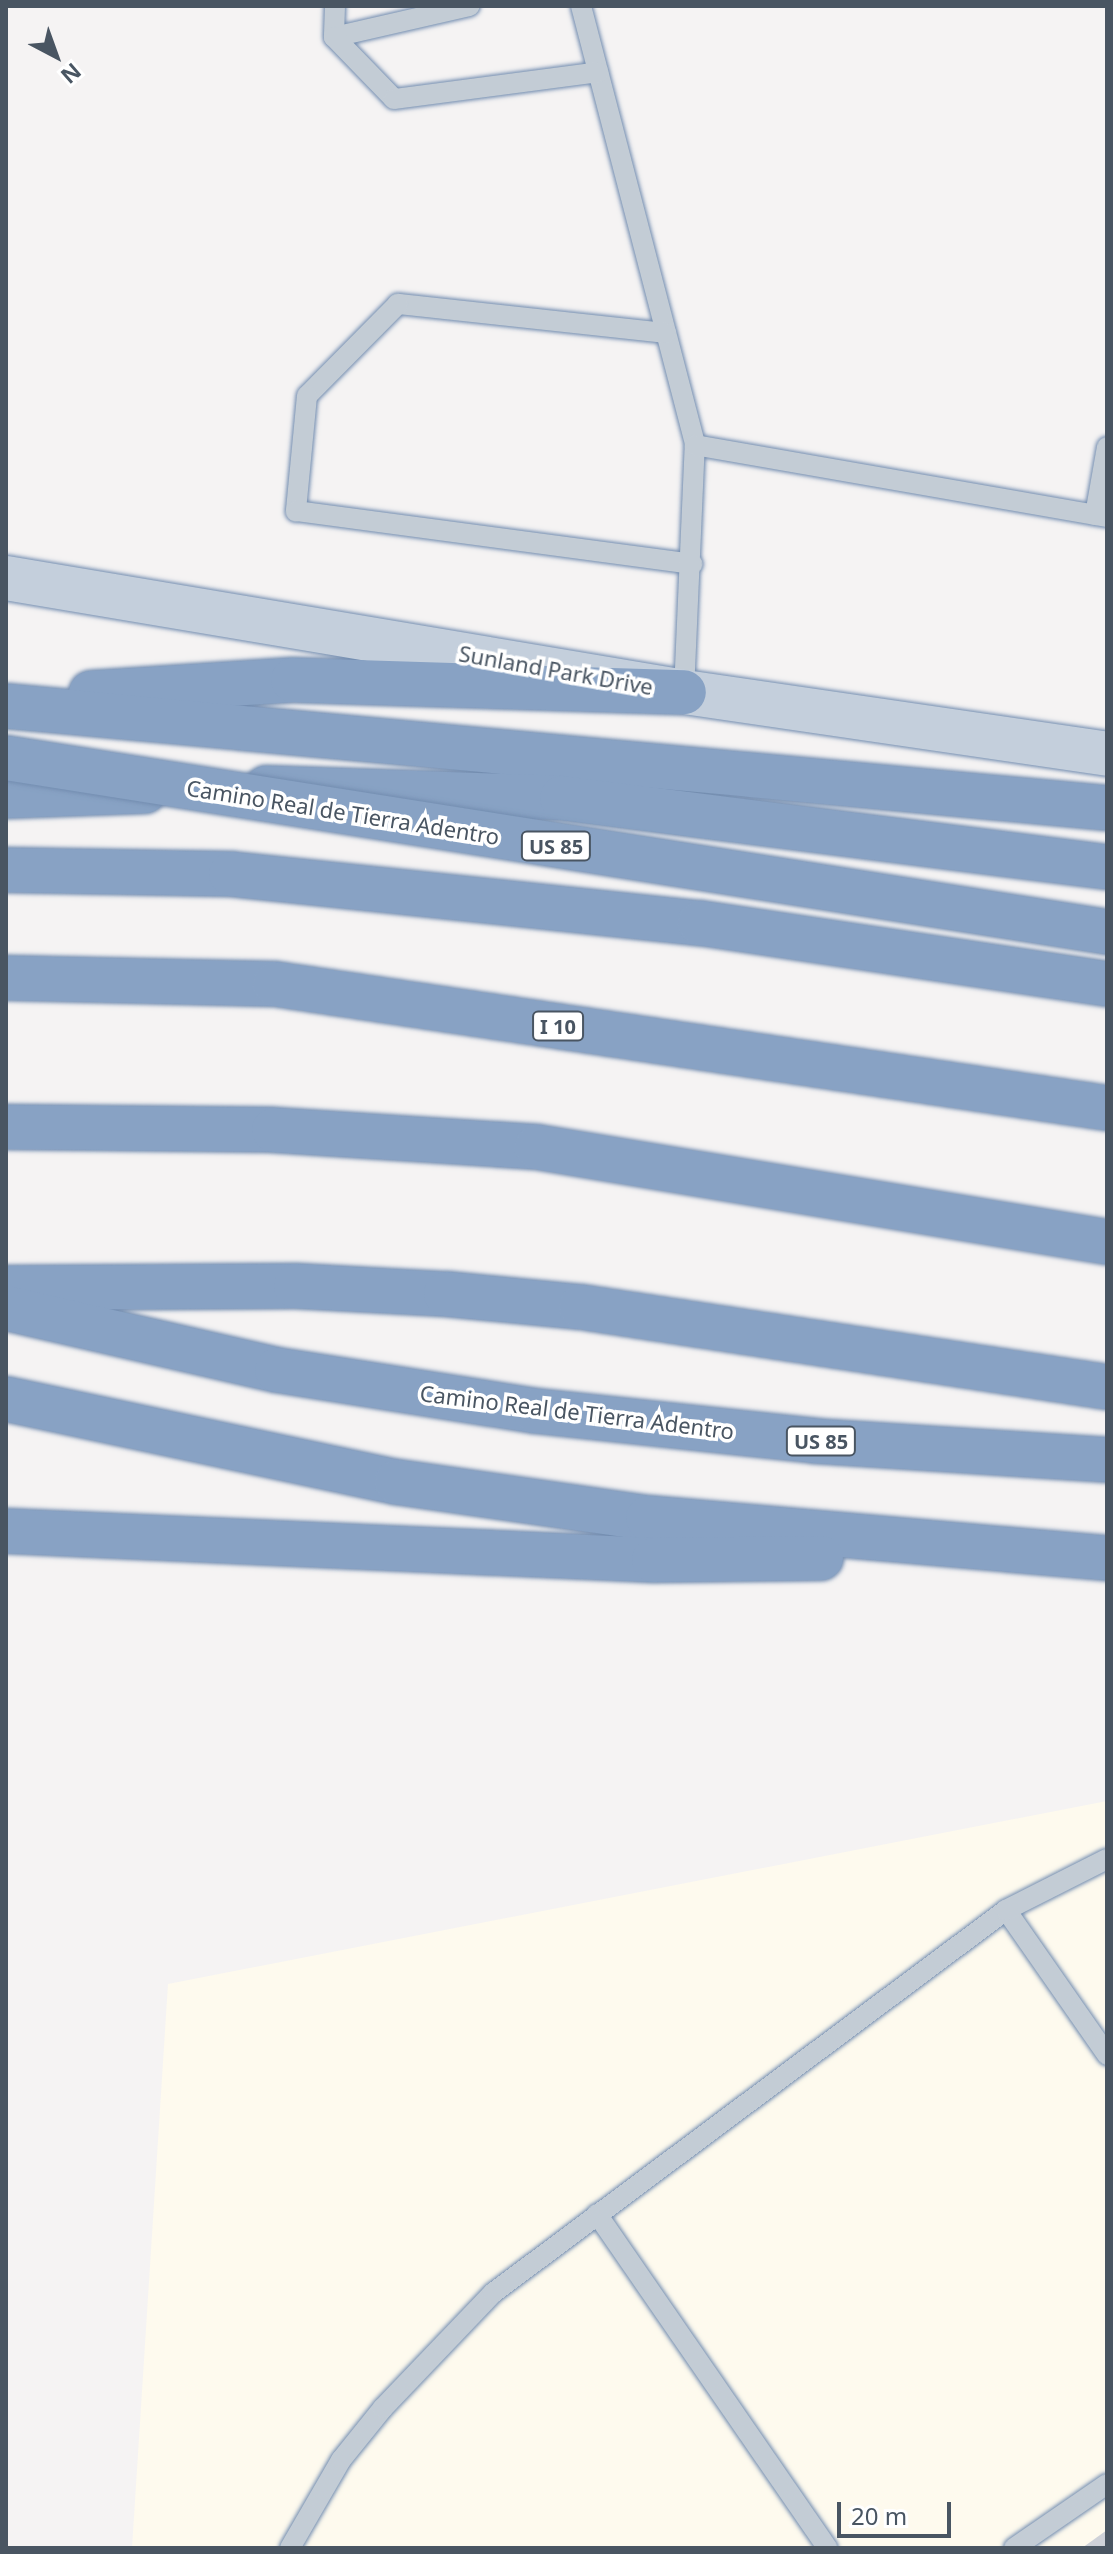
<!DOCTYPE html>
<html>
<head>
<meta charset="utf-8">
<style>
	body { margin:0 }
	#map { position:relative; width:1113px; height:2554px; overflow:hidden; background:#f5f3f3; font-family:"Noto Sans",sans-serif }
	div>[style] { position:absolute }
	.commercial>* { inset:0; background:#fefaee }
	.building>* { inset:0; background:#ced1d8 }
	.roads { filter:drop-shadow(0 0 2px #738db0) drop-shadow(0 0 2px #738db0) }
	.lane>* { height:20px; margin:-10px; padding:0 10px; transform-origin:10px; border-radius:10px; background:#c3ccd5 }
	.secondary>* { height:44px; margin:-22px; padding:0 22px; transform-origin:22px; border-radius:22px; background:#c4cfdc }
	.highway>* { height:44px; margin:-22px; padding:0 22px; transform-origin:22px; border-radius:22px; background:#88a2c4 }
	.bridges { filter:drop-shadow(0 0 2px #738db0) drop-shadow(0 0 2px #738db0) }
	.highway-bridge>* { height:44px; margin:-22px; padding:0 22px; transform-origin:22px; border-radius:22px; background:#88a2c4 }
	span { translate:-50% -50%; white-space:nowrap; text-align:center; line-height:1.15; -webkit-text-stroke:7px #fff; paint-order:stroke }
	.shield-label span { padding:2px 6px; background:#fff; border:2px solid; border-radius:6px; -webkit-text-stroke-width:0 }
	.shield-label { font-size:20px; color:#495562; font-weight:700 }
	.street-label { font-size:22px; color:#495562 }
	.frame { position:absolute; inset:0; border:8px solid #495562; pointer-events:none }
	.north { position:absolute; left:16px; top:16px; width:80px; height:80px; -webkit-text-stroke:6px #fff; paint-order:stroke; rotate:139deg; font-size:22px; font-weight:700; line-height:32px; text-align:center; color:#495562 }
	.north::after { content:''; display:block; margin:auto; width:28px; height:36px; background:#495562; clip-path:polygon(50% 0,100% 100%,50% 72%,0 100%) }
	.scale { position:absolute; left:837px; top:2502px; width:114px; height:36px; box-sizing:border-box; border:4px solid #495562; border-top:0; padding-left:10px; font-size:24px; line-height:28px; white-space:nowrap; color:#495562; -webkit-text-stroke:6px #fff; paint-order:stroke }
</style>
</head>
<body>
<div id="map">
	<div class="commercial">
		<i style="clip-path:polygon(1107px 1801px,1107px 2548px,132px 2548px,168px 1984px)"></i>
	</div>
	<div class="building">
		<i style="clip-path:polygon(1107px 2530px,1107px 2548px,1082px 2548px)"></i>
	</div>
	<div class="roads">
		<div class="lane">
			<i style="left:335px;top:6px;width:31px;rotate:92deg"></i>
			<i style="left:334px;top:37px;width:139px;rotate:-12.9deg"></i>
			<i style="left:581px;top:6px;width:454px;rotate:75.4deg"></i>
			<i style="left:334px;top:37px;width:86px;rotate:45.9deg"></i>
			<i style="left:394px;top:99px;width:206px;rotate:-7.5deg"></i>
			<i style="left:666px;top:333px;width:270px;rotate:-173.8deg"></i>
			<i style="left:398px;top:304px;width:129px;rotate:134.7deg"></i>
			<i style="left:307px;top:396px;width:116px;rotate:95.5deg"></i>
			<i style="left:296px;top:511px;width:400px;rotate:7.6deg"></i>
			<i style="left:1095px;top:515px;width:69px;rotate:-80deg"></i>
			<i style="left:684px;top:692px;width:247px;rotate:-87.5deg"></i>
			<i style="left:695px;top:445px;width:418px;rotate:9.9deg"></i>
			<i style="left:1006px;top:1910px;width:177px;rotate:55.1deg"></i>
			<i style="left:597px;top:2214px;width:406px;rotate:55.4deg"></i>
			<i style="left:290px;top:2548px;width:102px;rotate:-59.9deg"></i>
			<i style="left:341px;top:2460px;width:67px;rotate:-51.1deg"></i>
			<i style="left:383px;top:2408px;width:159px;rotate:-46.3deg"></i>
			<i style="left:493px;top:2293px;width:640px;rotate:-36.74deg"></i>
			<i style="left:1006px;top:1910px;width:113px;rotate:-26.8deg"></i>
			<i style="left:1014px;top:2548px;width:113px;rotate:-34.5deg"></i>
		</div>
		<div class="secondary">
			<i style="left:6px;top:578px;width:688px;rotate:9.54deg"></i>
			<i style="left:684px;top:692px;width:428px;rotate:8.3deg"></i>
		</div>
		<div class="highway">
			<i style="left:91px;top:693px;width:202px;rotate:-3.7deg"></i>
			<i style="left:293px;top:680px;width:391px;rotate:1.8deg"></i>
			<i style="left:6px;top:706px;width:1106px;rotate:5.29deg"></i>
			<i style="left:266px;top:788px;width:296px;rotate:1.9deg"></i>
			<i style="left:562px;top:798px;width:549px;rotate:7.22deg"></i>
			<i style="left:6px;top:796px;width:139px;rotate:-2.1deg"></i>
			<i style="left:6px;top:870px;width:225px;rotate:1deg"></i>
			<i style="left:231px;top:874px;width:472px;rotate:6deg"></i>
			<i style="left:700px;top:923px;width:412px;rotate:8.5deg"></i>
			<i style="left:6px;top:978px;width:269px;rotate:1.3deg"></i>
			<i style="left:275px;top:984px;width:841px;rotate:8.48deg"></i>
			<i style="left:6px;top:1127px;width:268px;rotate:0.6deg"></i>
			<i style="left:274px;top:1130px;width:264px;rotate:3.7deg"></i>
			<i style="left:537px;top:1147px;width:578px;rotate:9.46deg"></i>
			<i style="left:6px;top:1288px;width:290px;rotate:-0.4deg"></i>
			<i style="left:296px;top:1286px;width:150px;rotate:3.1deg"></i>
			<i style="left:446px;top:1294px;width:136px;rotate:5.5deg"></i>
			<i style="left:581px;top:1307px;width:532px;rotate:8.65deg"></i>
			<i style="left:6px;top:1308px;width:278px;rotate:12.9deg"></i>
			<i style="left:277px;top:1370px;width:262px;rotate:9deg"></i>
			<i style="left:536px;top:1411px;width:281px;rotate:6.1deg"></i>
			<i style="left:815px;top:1441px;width:293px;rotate:3.7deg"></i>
			<i style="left:6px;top:1399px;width:400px;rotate:12deg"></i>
			<i style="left:397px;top:1482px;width:254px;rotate:8.2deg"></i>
			<i style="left:648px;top:1518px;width:461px;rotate:5deg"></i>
			<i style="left:6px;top:1531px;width:649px;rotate:2.56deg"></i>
			<i style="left:654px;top:1560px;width:167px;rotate:-0.7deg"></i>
		</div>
	</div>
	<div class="bridges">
		<div class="highway-bridge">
			<i style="left:6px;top:758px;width:1115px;rotate:8.98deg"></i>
		</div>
	</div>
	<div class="shield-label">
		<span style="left:556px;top:846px">US 85</span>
		<span style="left:558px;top:1026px">I 10</span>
		<span style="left:821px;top:1441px">US 85</span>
	</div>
	<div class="street-label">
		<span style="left:556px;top:670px;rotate:10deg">Sunland Park Drive</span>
		<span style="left:343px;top:812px;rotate:9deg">Camino Real de Tierra Adentro</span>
		<span style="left:577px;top:1412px;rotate:7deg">Camino Real de Tierra Adentro</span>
	</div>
	<div class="frame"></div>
	<div class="north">N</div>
	<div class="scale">20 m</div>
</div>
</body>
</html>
